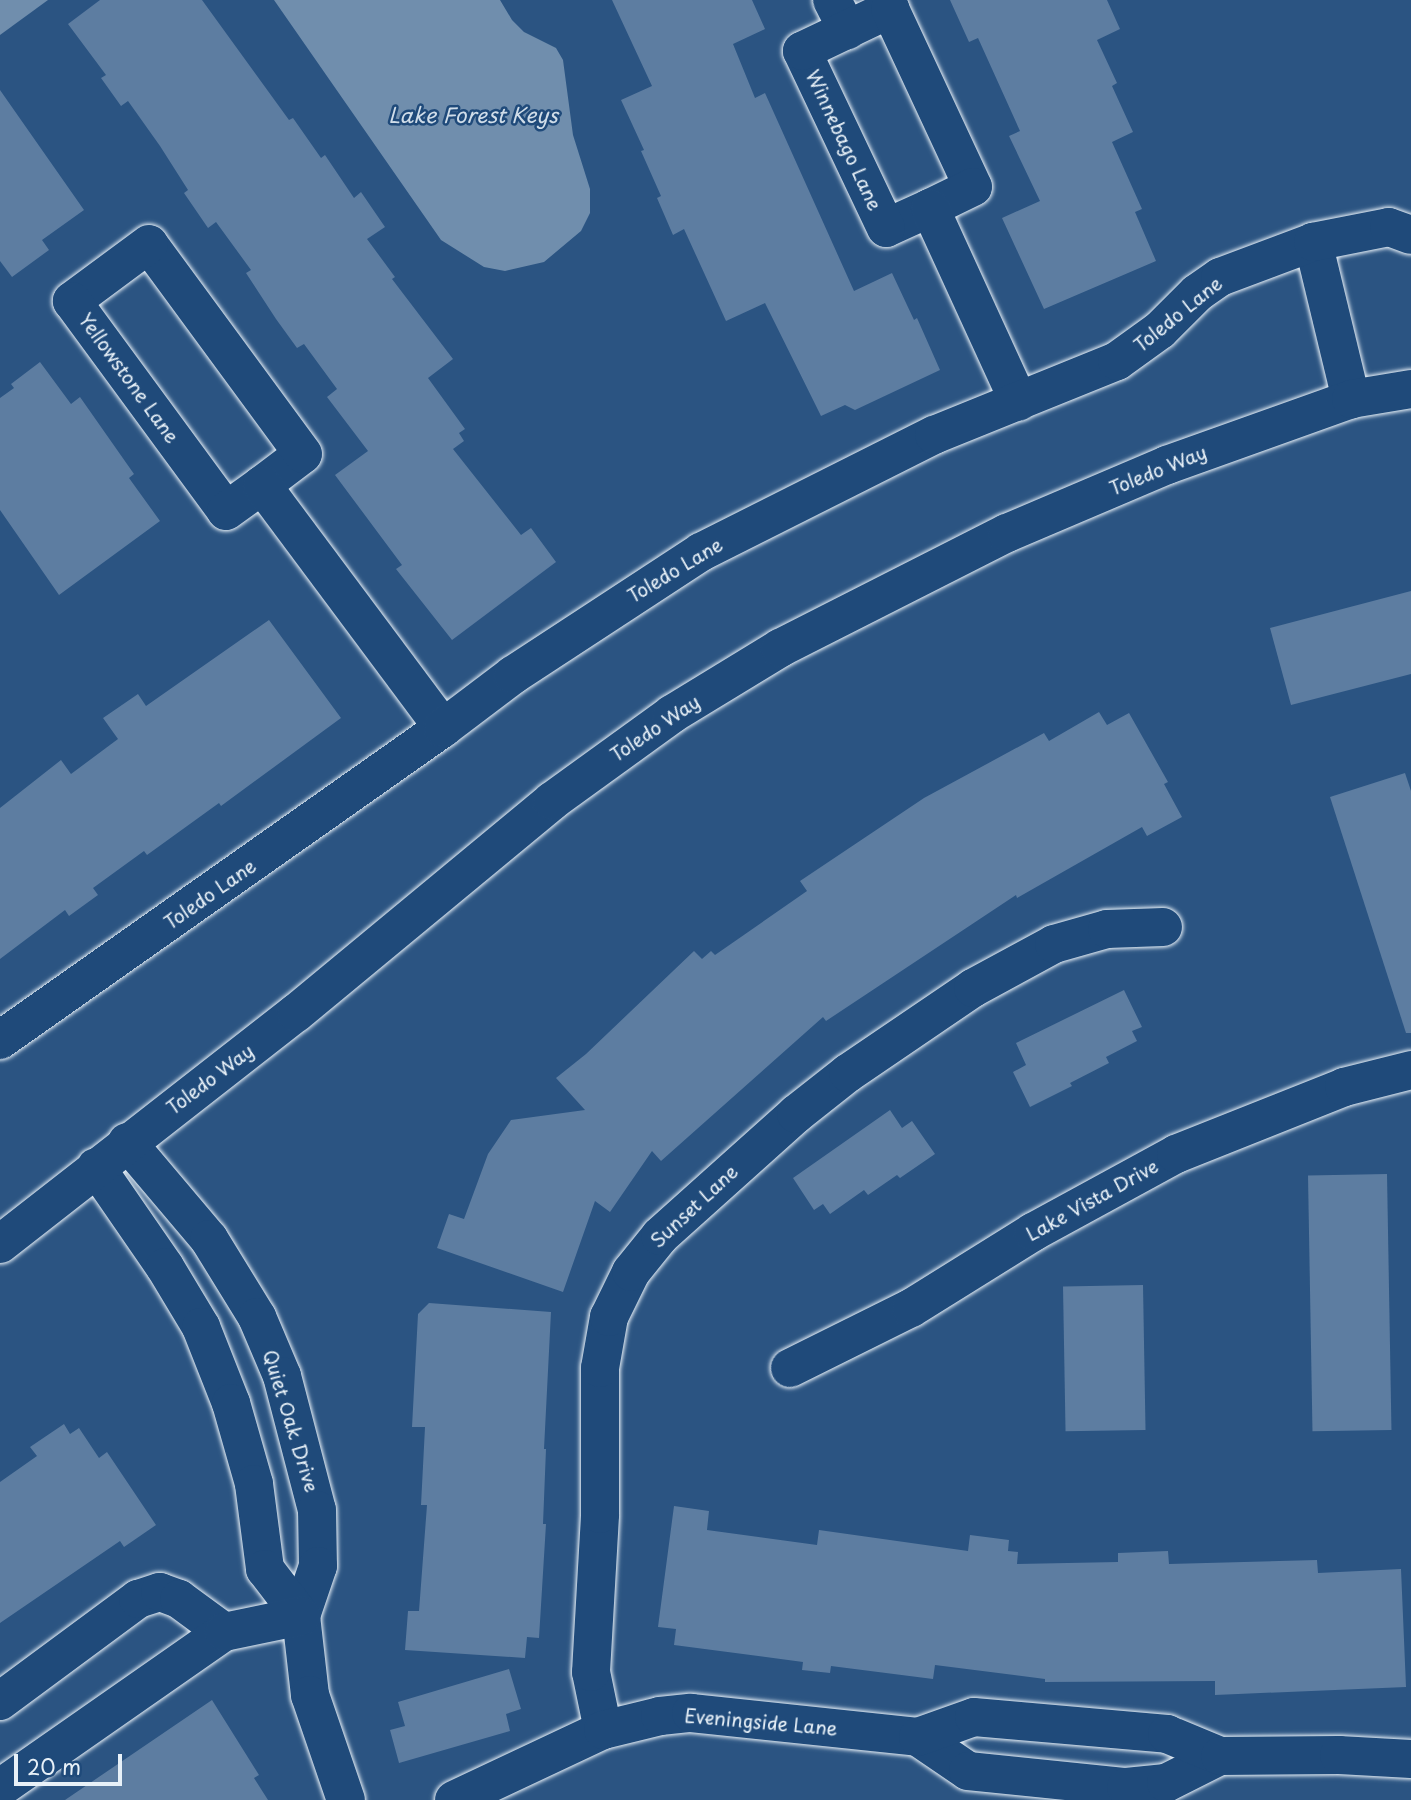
<!DOCTYPE html>
<html>
<head>
<meta charset="utf-8">
<style>
	body { margin:0 }
	#map { position:relative; width:1411px; height:1800px; overflow:hidden; background:#2b5482; font-family:"Playpen Sans",sans-serif }
	div>[style] { position:absolute }
	.water>* { inset:0; background:#708ead }
	.building>* { inset:0; background:#5d7da1; transform-origin:0 0 }
	.roads { filter:drop-shadow(0 0 2px #e8f1f8) drop-shadow(0 0 2px #e8f1f8) }
	.minor>* { height:38px; margin:-19px; padding:0 19px; transform-origin:19px; border-radius:19px; background:#1f4a7a }
	.major>* { height:38px; margin:-19px; padding:0 19px; transform-origin:19px; border-radius:19px; background:#1f4a7a }
	span { translate:-50% -50%; white-space:nowrap; text-align:center; line-height:1.15; -webkit-text-stroke:5px #1f4a7a; paint-order:stroke }
	.street-label { font-size:19px; color:#e8f1f8 }
	.water-label { font-size:21px; color:#d0dde9; font-style:italic }
	.scale { position:absolute; left:14px; top:1754px; width:108px; height:32px; box-sizing:border-box; border:4px solid #e8f1f8; border-top:0; padding-left:9px; font-size:21px; line-height:24px; white-space:nowrap; color:#e8f1f8; -webkit-text-stroke:5px #1f4a7a; paint-order:stroke }
</style>
</head>
<body>
<div id="map">
	<div class="water">
		<i style="clip-path:polygon(0 0,48px 0,0 35px)"></i>
		<i style="clip-path:polygon(274px 0,500px 0,512px 20px,524px 32px,556px 48px,563px 60px,573px 135px,590px 189px,590px 213px,581px 231px,544px 262px,505px 271px,484px 267px,441px 240px)"></i>
	</div>
	<div class="building">
		<i style="clip-path:polygon(100px 0,202px 0,289px 120px,293px 118px,321px 158px,325px 155px,354px 198px,361px 192px,385px 227px,367px 239px,395px 277px,392px 279px,453px 359px,428px 378px,465px 429px,459px 433px,464px 441px,453px 449px,521px 535px,531px 528px,556px 562px,452px 640px,396px 569px,402px 565px,335px 475px,368px 451px,327px 397px,337px 389px,304px 344px,297px 348px,276px 319px,246px 273px,251px 270px,216px 222px,208px 228px,184px 193px,188px 190px,160px 146px,128px 101px,121px 106px,101px 78px,106px 75px,68px 24px)"></i>
		<i style="clip-path:polygon(612px 0,752px 0,765px 29px,733px 44px,755px 98px,765px 93px,854px 291px,892px 273px,914px 320px,917px 318px,940px 370px,855px 410px,845px 405px,821px 416px,765px 303px,726px 321px,684px 229px,673px 235px,657px 198px,661px 196px,641px 151px,644px 150px,621px 100px,652px 86px)"></i>
		<i style="clip-path:polygon(950px 0,1107px 0,1120px 29px,1097px 40px,1117px 83px,1112px 86px,1133px 132px,1112px 142px,1142px 209px,1135px 212px,1156px 261px,1044px 309px,1002px 218px,1040px 201px,1009px 136px,1020px 131px,978px 38px,969px 42px)"></i>
		<i style="clip-path:polygon(0 90px,84px 210px,42px 240px,49px 250px,12px 277px,0 261px)"></i>
		<i style="clip-path:polygon(40px 362px,71px 404px,80px 397px,134px 474px,129px 478px,160px 521px,59px 595px,0 510px,0 398px,14px 388px,11px 384px)"></i>
		<i style="clip-path:polygon(1411px 591px,1411px 674px,1291px 705px,1270px 628px)"></i>
		<i style="clip-path:polygon(269px 620px,341px 718px,221px 806px,219px 803px,147px 855px,144px 851px,93px 888px,98px 895px,69px 916px,65px 910px,0 959px,0 808px,61px 760px,71px 774px,118px 739px,103px 718px,138px 694px,146px 706px)"></i>
		<i style="clip-path:polygon(1099px 712px,1107px 725px,1129px 713px,1168px 782px,1164px 784px,1182px 817px,1147px 836px,1142px 827px,1017px 898px,1016px 895px,826px 1021px,823px 1017px,661px 1161px,652px 1151px,610px 1212px,595px 1201px,563px 1292px,437px 1248px,449px 1214px,464px 1219px,488px 1154px,511px 1120px,585px 1110px,556px 1078px,586px 1054px,694px 951px,702px 959px,711px 951px,715px 955px,807px 891px,800px 881px,924px 798px,1044px 733px,1049px 741px)"></i>
		<i style="clip-path:polygon(1405px 773px,1411px 791px,1411px 1033px,1406px 1033px,1330px 797px)"></i>
		<i style="clip-path:polygon(1124px 990px,1142px 1027px,1132px 1031px,1137px 1041px,1106px 1057px,1109px 1063px,1070px 1083px,1072px 1086px,1030px 1107px,1013px 1072px,1026px 1065px,1016px 1043px)"></i>
		<i style="clip-path:polygon(890px 1110px,902px 1128px,912px 1121px,935px 1154px,900px 1178px,897px 1175px,868px 1195px,864px 1190px,830px 1214px,823px 1204px,814px 1210px,793px 1178px)"></i>
		<i style="left:1387px;top:1174px;width:256px;height:79px;rotate:89deg"></i>
		<i style="left:1143px;top:1285px;width:145px;height:80px;rotate:89deg"></i>
		<i style="clip-path:polygon(429px 1303px,551px 1312px,544px 1449px,546px 1449px,543px 1524px,546px 1524px,539px 1638px,527px 1637px,525px 1658px,405px 1650px,408px 1611px,419px 1611px,427px 1505px,421px 1505px,425px 1427px,412px 1427px,418px 1314px)"></i>
		<i style="clip-path:polygon(64px 1424px,70px 1434px,79px 1428px,99px 1458px,107px 1452px,156px 1525px,124px 1547px,120px 1541px,0 1623px,0 1482px,37px 1456px,30px 1447px)"></i>
		<i style="clip-path:polygon(674px 1506px,709px 1511px,707px 1530px,817px 1545px,819px 1530px,968px 1551px,970px 1535px,1009px 1540px,1008px 1551px,1018px 1552px,1017px 1564px,1118px 1562px,1118px 1553px,1168px 1551px,1169px 1564px,1317px 1560px,1318px 1573px,1401px 1569px,1406px 1687px,1215px 1695px,1215px 1681px,1045px 1682px,1045px 1679px,935px 1665px,933px 1679px,831px 1666px,830px 1673px,802px 1670px,803px 1662px,674px 1645px,676px 1629px,658px 1627px)"></i>
		<i style="clip-path:polygon(509px 1669px,521px 1709px,506px 1714px,510px 1731px,399px 1763px,390px 1730px,405px 1726px,398px 1702px)"></i>
		<i style="clip-path:polygon(212px 1700px,259px 1775px,254px 1778px,268px 1800px,65px 1800px)"></i>
	</div>
	<div class="roads">
		<div class="minor">
			<i style="left:832px;top:0;width:34px;rotate:63deg"></i>
			<i style="left:930px;top:208px;width:48px;rotate:155.6deg"></i>
			<i style="left:886px;top:228px;width:196px;rotate:-115.4deg"></i>
			<i style="left:802px;top:51px;width:98px;rotate:-25.5deg"></i>
			<i style="left:890px;top:9px;width:196px;rotate:65deg"></i>
			<i style="left:973px;top:187px;width:48px;rotate:154deg"></i>
			<i style="left:930px;top:208px;width:213px;rotate:65.4deg"></i>
			<i style="left:1313px;top:242px;width:162px;rotate:76.4deg"></i>
			<i style="left:262px;top:485px;width:51px;rotate:-37.1deg"></i>
			<i style="left:303px;top:454px;width:260px;rotate:-126.3deg"></i>
			<i style="left:149px;top:244px;width:96px;rotate:143.5deg"></i>
			<i style="left:72px;top:301px;width:260px;rotate:53.7deg"></i>
			<i style="left:226px;top:511px;width:44px;rotate:-35.8deg"></i>
			<i style="left:262px;top:485px;width:303px;rotate:53.3deg"></i>
			<i style="left:0;top:1040px;width:542px;rotate:-35.16deg"></i>
			<i style="left:443px;top:728px;width:88px;rotate:-37.1deg"></i>
			<i style="left:513px;top:675px;width:225px;rotate:-33.2deg"></i>
			<i style="left:701px;top:552px;width:261px;rotate:-26.7deg"></i>
			<i style="left:934px;top:435px;width:197px;rotate:-22deg"></i>
			<i style="left:1117px;top:361px;width:53px;rotate:-35.8deg"></i>
			<i style="left:1160px;top:330px;width:52px;rotate:-45deg"></i>
			<i style="left:1197px;top:293px;width:28px;rotate:-35deg"></i>
			<i style="left:1220px;top:277px;width:99px;rotate:-20.6deg"></i>
			<i style="left:1313px;top:242px;width:77px;rotate:-11.2deg"></i>
			<i style="left:1389px;top:227px;width:23px;rotate:20deg"></i>
			<i style="left:127px;top:1142px;width:127px;rotate:49.8deg"></i>
			<i style="left:209px;top:1239px;width:92px;rotate:58.4deg"></i>
			<i style="left:257px;top:1317px;width:64px;rotate:67deg"></i>
			<i style="left:282px;top:1376px;width:138px;rotate:75.4deg"></i>
			<i style="left:317px;top:1510px;width:56px;rotate:89deg"></i>
			<i style="left:318px;top:1566px;width:53px;rotate:108.8deg"></i>
			<i style="left:301px;top:1616px;width:80px;rotate:83.5deg"></i>
			<i style="left:310px;top:1695px;width:111px;rotate:71.1deg"></i>
			<i style="left:96px;top:1167px;width:121px;rotate:55.4deg"></i>
			<i style="left:165px;top:1267px;width:70px;rotate:59deg"></i>
			<i style="left:201px;top:1327px;width:82px;rotate:68.5deg"></i>
			<i style="left:231px;top:1403px;width:84px;rotate:74.1deg"></i>
			<i style="left:254px;top:1484px;width:86px;rotate:82.6deg"></i>
			<i style="left:265px;top:1569px;width:59px;rotate:52.5deg"></i>
			<i style="left:790px;top:1368px;width:135px;rotate:-26.4deg"></i>
			<i style="left:911px;top:1308px;width:144px;rotate:-31.9deg"></i>
			<i style="left:1033px;top:1232px;width:163px;rotate:-28.6deg"></i>
			<i style="left:1176px;top:1154px;width:181px;rotate:-21.7deg"></i>
			<i style="left:1344px;top:1087px;width:69px;rotate:-14.2deg"></i>
			<i style="left:0;top:1701px;width:172px;rotate:-36.5deg"></i>
			<i style="left:138px;top:1599px;width:23px;rotate:-18deg"></i>
			<i style="left:160px;top:1592px;width:20px;rotate:20deg"></i>
			<i style="left:179px;top:1599px;width:56px;rotate:36.3deg"></i>
			<i style="left:603px;top:1730px;width:59px;rotate:-101.7deg"></i>
			<i style="left:591px;top:1672px;width:158px;rotate:-86.7deg"></i>
			<i style="left:600px;top:1514px;width:146px;rotate:-90deg"></i>
			<i style="left:600px;top:1368px;width:52px;rotate:-80deg"></i>
			<i style="left:609px;top:1317px;width:50px;rotate:-63.9deg"></i>
			<i style="left:631px;top:1272px;width:46px;rotate:-51.1deg"></i>
			<i style="left:660px;top:1236px;width:183px;rotate:-41.9deg"></i>
			<i style="left:796px;top:1114px;width:66px;rotate:-38.3deg"></i>
			<i style="left:848px;top:1073px;width:151px;rotate:-34.2deg"></i>
			<i style="left:973px;top:988px;width:92px;rotate:-28.5deg"></i>
			<i style="left:1054px;top:944px;width:55px;rotate:-15.8deg"></i>
			<i style="left:1107px;top:929px;width:56px;rotate:-2deg"></i>
			<i style="left:918px;top:1737px;width:60px;rotate:34.2deg"></i>
			<i style="left:968px;top:1771px;width:159px;rotate:5.8deg"></i>
			<i style="left:1126px;top:1787px;width:40px;rotate:-5.7deg"></i>
			<i style="left:1166px;top:1783px;width:60px;rotate:-26.6deg"></i>
			<i style="left:0;top:1788px;width:273px;rotate:-34.9deg"></i>
			<i style="left:224px;top:1632px;width:79px;rotate:-11.7deg"></i>
			<i style="left:454px;top:1800px;width:165px;rotate:-25.2deg"></i>
			<i style="left:603px;top:1730px;width:59px;rotate:-13.8deg"></i>
			<i style="left:660px;top:1716px;width:31px;rotate:-6deg"></i>
			<i style="left:691px;top:1713px;width:228px;rotate:6deg"></i>
			<i style="left:918px;top:1737px;width:59px;rotate:-19.7deg"></i>
			<i style="left:974px;top:1717px;width:194px;rotate:5deg"></i>
			<i style="left:1167px;top:1734px;width:57px;rotate:22.5deg"></i>
			<i style="left:1220px;top:1756px;width:119px;rotate:-0.5deg"></i>
			<i style="left:1339px;top:1755px;width:72px;rotate:3.2deg"></i>
		</div>
		<div class="major">
			<i style="left:0;top:1244px;width:375px;rotate:-38deg"></i>
			<i style="left:296px;top:1013px;width:332px;rotate:-39.6deg"></i>
			<i style="left:552px;top:801px;width:148px;rotate:-35.9deg"></i>
			<i style="left:672px;top:714px;width:127px;rotate:-31.4deg"></i>
			<i style="left:780px;top:648px;width:254px;rotate:-26.9deg"></i>
			<i style="left:1007px;top:533px;width:174px;rotate:-23deg"></i>
			<i style="left:1167px;top:465px;width:195px;rotate:-19.7deg"></i>
			<i style="left:1351px;top:399px;width:61px;rotate:-9.5deg"></i>
		</div>
	</div>
	<div class="street-label">
		<span style="left:844px;top:140px;rotate:65deg">Winnebago Lane</span>
		<span style="left:1178px;top:314px;rotate:-39deg">Toledo Lane</span>
		<span style="left:129px;top:378px;rotate:54deg">Yellowstone Lane</span>
		<span style="left:1158px;top:470px;rotate:-22deg">Toledo Way</span>
		<span style="left:675px;top:570px;rotate:-31deg">Toledo Lane</span>
		<span style="left:655px;top:728px;rotate:-34deg">Toledo Way</span>
		<span style="left:210px;top:894px;rotate:-35deg">Toledo Lane</span>
		<span style="left:210px;top:1079px;rotate:-37deg">Toledo Way</span>
		<span style="left:1092px;top:1200px;rotate:-29deg">Lake Vista Drive</span>
		<span style="left:694px;top:1206px;rotate:-43deg">Sunset Lane</span>
		<span style="left:291px;top:1421px;rotate:73deg">Quiet Oak Drive</span>
		<span style="left:761px;top:1722px;rotate:5deg">Eveningside Lane</span>
	</div>
	<div class="water-label">
		<span style="left:473px;top:114px">Lake Forest Keys</span>
	</div>
	<div class="scale">20 m</div>
</div>
</body>
</html>
